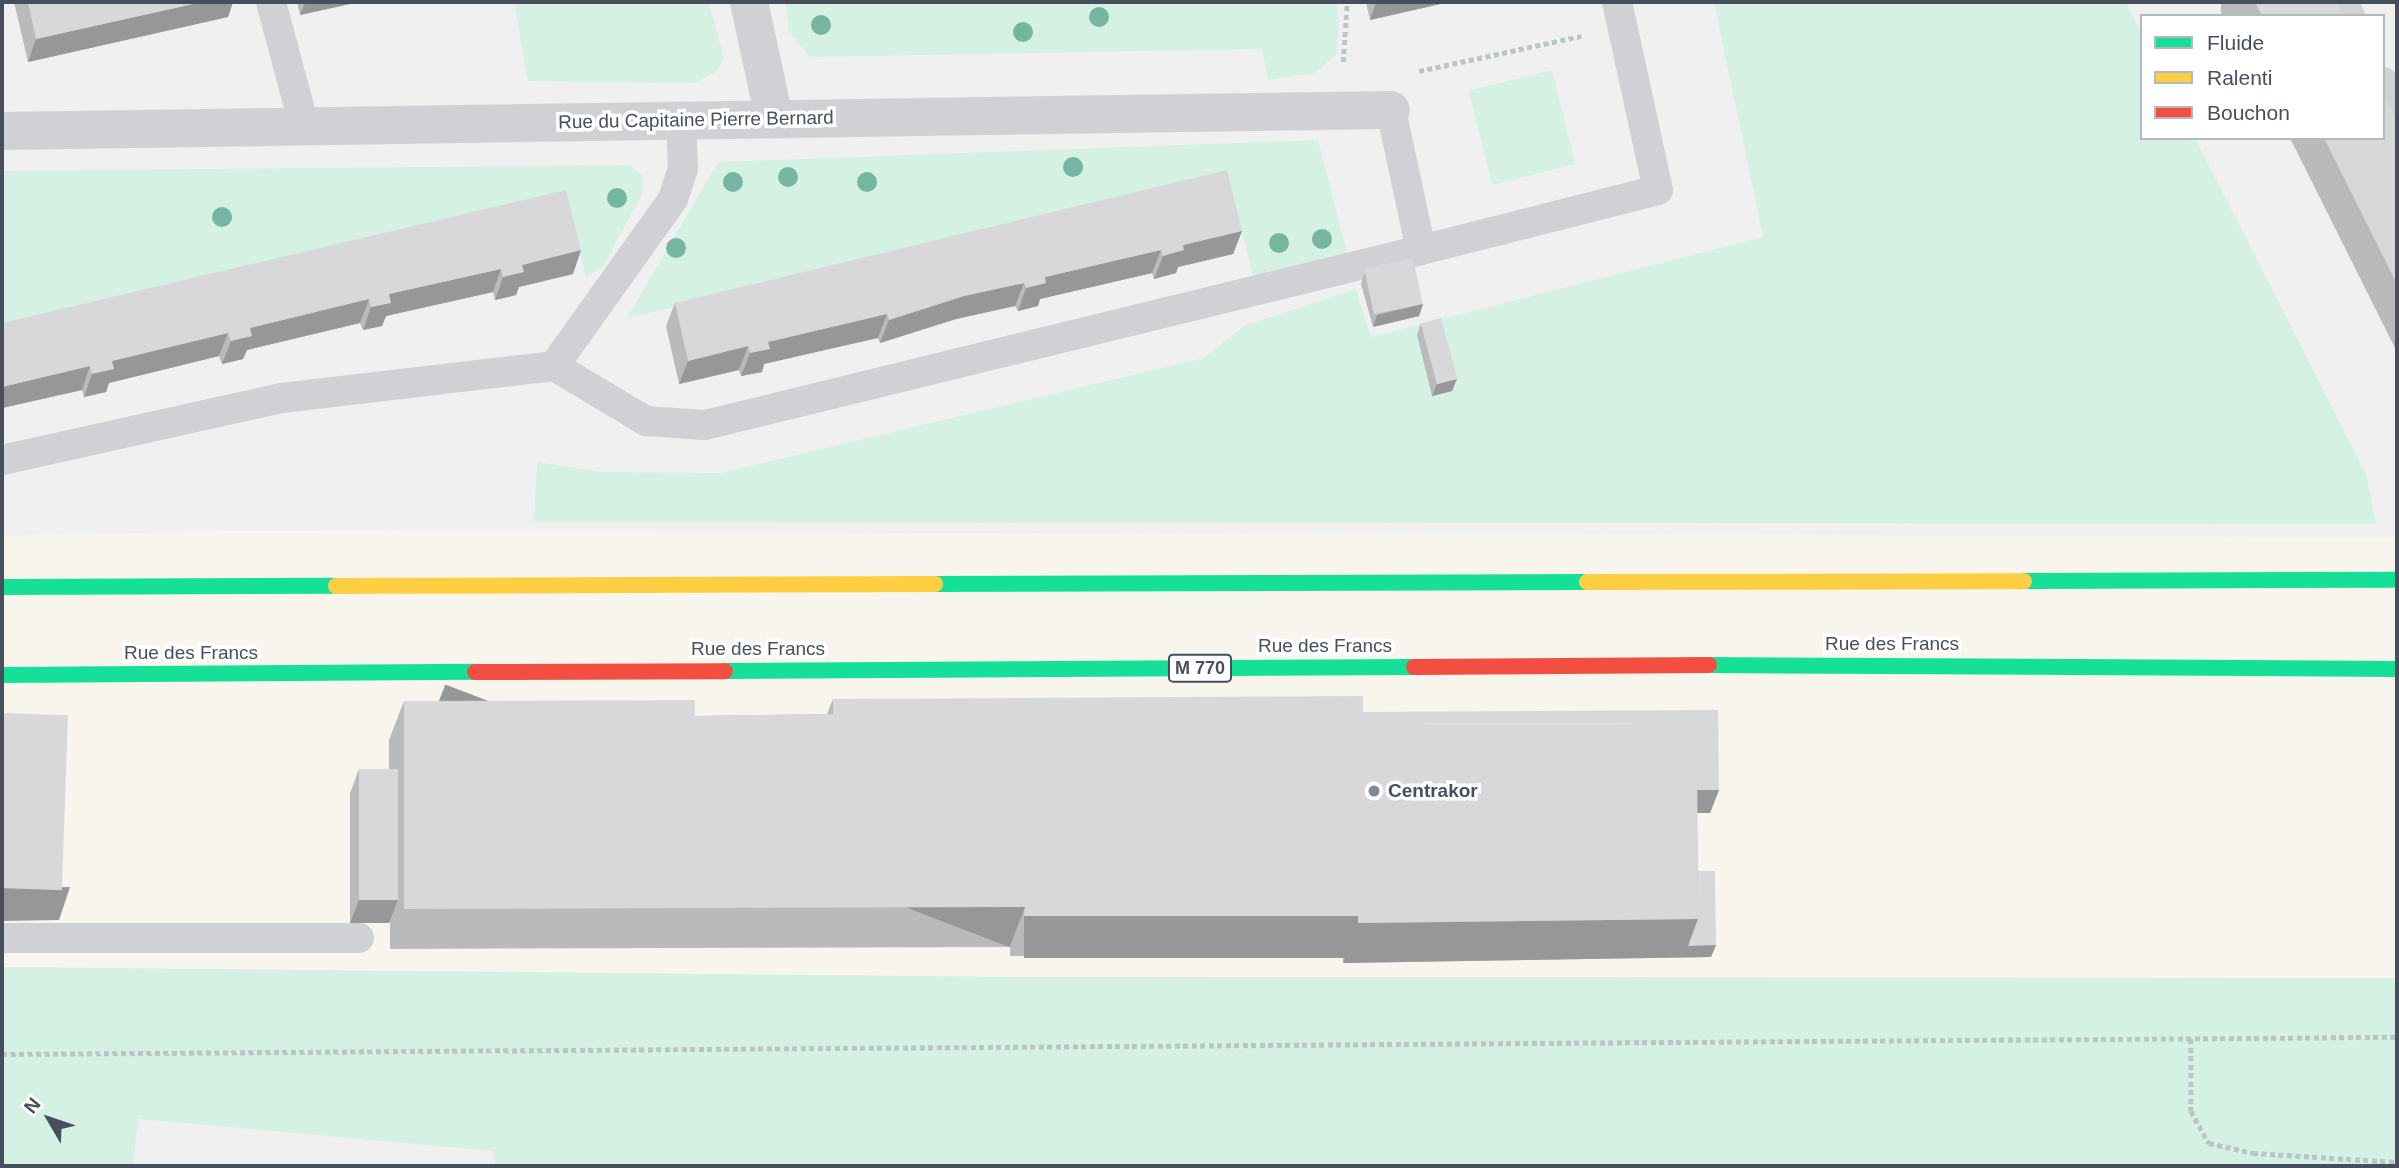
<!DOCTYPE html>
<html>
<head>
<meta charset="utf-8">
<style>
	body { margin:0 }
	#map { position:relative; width:2399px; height:1168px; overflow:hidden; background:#f1f0f0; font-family:Arial,sans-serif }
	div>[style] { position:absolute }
	.commercial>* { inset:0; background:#f8f6ec }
	.green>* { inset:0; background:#d4f1e3; transform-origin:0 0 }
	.path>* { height:4.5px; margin-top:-2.25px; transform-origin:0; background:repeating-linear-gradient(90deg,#bac6c5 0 5px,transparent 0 8.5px) }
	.lane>* { height:30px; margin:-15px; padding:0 15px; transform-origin:15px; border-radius:15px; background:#cfd1d4 }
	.street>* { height:38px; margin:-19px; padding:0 19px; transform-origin:19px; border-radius:19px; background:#cfd1d4 }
	.fast>* { height:16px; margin:-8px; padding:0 8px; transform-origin:8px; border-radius:8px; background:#16e098 }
	.slow>* { height:16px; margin:-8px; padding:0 8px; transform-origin:8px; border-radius:8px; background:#ffcf43 }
	.jam>* { height:16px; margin:-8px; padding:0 8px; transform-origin:8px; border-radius:8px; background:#f24e42 }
	.trees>* { width:20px; height:20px; margin:-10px; border-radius:50%; background:#76b59f }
	.wall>* { inset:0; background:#bababc; transform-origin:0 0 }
	.shaded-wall>* { inset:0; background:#979799; transform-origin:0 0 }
	.building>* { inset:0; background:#d8d8db; transform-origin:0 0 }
	.dots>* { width:19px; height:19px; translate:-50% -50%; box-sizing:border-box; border:4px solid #fff; border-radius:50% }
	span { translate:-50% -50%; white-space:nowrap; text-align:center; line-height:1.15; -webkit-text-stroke:7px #fff; paint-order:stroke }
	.shield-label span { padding:2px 5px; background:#fff; border:2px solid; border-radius:5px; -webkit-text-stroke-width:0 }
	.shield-label { font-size:18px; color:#474f5e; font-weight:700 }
	.street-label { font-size:19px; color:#474f5e }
	.poi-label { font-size:19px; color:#474f5e; font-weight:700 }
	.left { translate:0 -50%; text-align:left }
	.frame { position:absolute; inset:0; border:4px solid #474f5e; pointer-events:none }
	.legend { position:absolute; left:2140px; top:14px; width:245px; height:126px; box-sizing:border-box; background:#fff; border:2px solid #b5b9bf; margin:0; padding:9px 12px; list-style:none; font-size:21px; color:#474f5e }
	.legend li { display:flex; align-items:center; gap:14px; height:35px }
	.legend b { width:35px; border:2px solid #b5b9bf }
	.north { position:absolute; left:14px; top:1084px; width:70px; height:70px; -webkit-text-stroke:5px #fff; paint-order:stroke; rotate:309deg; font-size:19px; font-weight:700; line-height:28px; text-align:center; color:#474f5e }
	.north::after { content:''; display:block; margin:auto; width:24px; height:32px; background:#474f5e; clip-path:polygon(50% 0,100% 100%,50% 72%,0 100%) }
</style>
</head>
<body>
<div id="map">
	<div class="commercial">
		<i style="clip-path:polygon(233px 531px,2397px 537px,2397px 978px,1025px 977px,2px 967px,2px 536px)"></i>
	</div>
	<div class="green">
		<i style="clip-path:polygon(514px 2px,709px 2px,724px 59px,717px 71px,695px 83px,528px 81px)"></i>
		<i style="clip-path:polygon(785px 2px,1336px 2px,1339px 22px,1337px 54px,1315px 73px,1268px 80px,1262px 49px,810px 57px,789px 32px)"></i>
		<i style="clip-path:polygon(1714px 2px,2126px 2px,2142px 33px,2142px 138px,2195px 138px,2366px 474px,2376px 524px,534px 522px,537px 462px,602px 472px,721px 473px,1204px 358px,1244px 326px,1356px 289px,1371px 337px,1763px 237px)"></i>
		<i style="left:1552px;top:70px;width:97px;height:86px;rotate:76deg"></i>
		<i style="clip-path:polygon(1318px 140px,1347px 253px,1253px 276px,1229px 180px,627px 318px,718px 162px)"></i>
		<i style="clip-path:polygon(629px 165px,643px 176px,641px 196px,603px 267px,586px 276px,565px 197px,2px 326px,2px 171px)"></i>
		<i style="clip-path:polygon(2px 967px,1025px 977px,2397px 978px,2397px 1166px,495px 1166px,494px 1151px,138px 1119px,133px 1166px,2px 1166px)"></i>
	</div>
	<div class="path">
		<i style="left:1343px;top:62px;width:60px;rotate:-86.2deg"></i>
		<i style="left:1419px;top:71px;width:166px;rotate:-12.2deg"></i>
		<i style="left:2191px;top:1039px;width:72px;rotate:90deg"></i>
		<i style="left:2191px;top:1111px;width:37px;rotate:61deg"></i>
		<i style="left:2209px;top:1143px;width:45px;rotate:12.8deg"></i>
		<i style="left:2253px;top:1153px;width:144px;rotate:3.6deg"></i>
		<i style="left:2px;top:1054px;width:2395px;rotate:-0.41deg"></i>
	</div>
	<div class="lane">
		<i style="left:271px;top:2px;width:131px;rotate:75deg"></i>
		<i style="left:2342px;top:2px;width:16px;rotate:60deg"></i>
		<i style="left:2383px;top:82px;width:30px;rotate:63deg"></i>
		<i style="left:1391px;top:110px;width:143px;rotate:77.9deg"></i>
		<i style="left:1421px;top:250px;width:244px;rotate:-14.2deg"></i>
		<i style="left:1658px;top:190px;width:192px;rotate:-102.3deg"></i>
		<i style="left:554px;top:366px;width:107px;rotate:30.9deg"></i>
		<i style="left:646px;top:421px;width:59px;rotate:3.9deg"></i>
		<i style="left:705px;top:425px;width:737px;rotate:-13.73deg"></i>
		<i style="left:2px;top:460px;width:287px;rotate:-12.5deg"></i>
		<i style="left:282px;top:398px;width:274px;rotate:-6.7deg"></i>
		<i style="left:554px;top:366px;width:205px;rotate:-54.5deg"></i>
		<i style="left:673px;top:199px;width:32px;rotate:-72deg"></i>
		<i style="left:683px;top:169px;width:49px;rotate:-92.3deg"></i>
		<i style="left:2px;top:938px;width:357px"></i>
	</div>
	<div class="street">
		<i style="left:749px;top:2px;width:119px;rotate:77.8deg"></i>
		<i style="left:2px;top:131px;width:1389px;rotate:-0.87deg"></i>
	</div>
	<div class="fast">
		<i style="left:2024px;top:581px;width:373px;rotate:-0.2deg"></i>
		<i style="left:935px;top:584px;width:652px;rotate:-0.18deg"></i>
		<i style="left:2px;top:587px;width:334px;rotate:-0.2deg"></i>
		<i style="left:1709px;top:665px;width:688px;rotate:0.33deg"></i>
		<i style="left:725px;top:671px;width:689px;rotate:-0.33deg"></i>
		<i style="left:2px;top:675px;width:473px;rotate:-0.4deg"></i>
	</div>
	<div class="slow">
		<i style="left:1587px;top:582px;width:437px;rotate:-0.1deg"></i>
		<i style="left:336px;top:586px;width:599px;rotate:-0.19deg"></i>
	</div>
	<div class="jam">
		<i style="left:1414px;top:667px;width:295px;rotate:-0.4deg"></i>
		<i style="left:475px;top:672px;width:250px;rotate:-0.2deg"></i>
	</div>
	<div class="trees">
		<i style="left:1099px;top:17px"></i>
		<i style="left:821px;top:25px"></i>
		<i style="left:1023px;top:32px"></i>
		<i style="left:1073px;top:167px"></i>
		<i style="left:788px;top:177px"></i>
		<i style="left:733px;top:182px"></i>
		<i style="left:867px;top:182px"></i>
		<i style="left:617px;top:198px"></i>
		<i style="left:222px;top:217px"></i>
		<i style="left:1322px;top:239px"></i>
		<i style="left:1279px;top:243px"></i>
		<i style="left:676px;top:248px"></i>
	</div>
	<div class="wall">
		<i style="clip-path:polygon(14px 2px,233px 2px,228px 17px,28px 62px)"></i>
		<i style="clip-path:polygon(297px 2px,359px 2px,300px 15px)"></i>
		<i style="clip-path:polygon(1366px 2px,1449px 2px,1370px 20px)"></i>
		<i style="left:2221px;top:2px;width:116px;height:16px"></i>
		<i style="clip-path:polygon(2397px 120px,2397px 352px,2290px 138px,2383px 138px)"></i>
		<i style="clip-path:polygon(1242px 231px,1233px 254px,1178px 267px,1176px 273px,1154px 279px,1152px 273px,1040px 299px,1038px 306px,1018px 311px,1015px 306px,956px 319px,880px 343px,878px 338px,813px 352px,764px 364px,762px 372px,741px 376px,739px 370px,679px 384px,666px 326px,675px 303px)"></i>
		<i style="clip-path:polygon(581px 250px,573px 274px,519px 287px,516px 295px,495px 300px,493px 292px,386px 316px,382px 326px,363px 330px,360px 323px,247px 350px,243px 359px,222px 364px,219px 356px,109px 383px,106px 392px,84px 397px,82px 390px,2px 408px,2px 323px)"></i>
		<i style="clip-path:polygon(1365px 272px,1423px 304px,1419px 316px,1373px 327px,1361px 284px)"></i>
		<i style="clip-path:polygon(1421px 323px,1452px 391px,1432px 396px,1417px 335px)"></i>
		<i style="clip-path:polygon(833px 699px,1363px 712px,1719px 790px,1710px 813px,1697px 813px,1698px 871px,1716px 945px,1711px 957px,1343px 963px,1343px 955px,1010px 956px,1010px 947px,390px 949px,390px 921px,389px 923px,350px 923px,350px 793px,359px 769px,389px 769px,389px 740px,404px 701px,695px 716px,827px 714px)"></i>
	</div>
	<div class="shaded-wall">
		<i style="clip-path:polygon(202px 2px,233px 2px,228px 17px,28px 62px,36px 39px)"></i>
		<i style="clip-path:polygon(305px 2px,359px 2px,300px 15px)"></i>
		<i style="clip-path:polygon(1376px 2px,1449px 2px,1370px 20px)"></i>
		<i style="clip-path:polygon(1242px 231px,1233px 254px,1178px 267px,1176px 273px,1154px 279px,1163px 256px,1183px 245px)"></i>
		<i style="clip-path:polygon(581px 250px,573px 274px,519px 287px,516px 295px,495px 300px,503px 277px,522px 265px)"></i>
		<i style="clip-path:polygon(1161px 250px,1152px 273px,1040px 299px,1038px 306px,1018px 311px,1026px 288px,1045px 277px)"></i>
		<i style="clip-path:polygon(501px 269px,493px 292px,386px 316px,382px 326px,363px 330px,371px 307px,389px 294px)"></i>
		<i style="clip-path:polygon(1024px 283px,1015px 306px,956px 319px,880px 343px,889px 320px,964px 296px)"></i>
		<i style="clip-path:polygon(369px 299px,360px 323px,247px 350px,243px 359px,222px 364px,231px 341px,250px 328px)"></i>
		<i style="clip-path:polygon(1423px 304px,1419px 316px,1373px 327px,1377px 315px)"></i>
		<i style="clip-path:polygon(887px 314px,878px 338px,764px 364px,762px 372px,741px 376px,750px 353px,768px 342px)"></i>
		<i style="clip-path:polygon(228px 333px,219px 356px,109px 383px,106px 392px,84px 397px,92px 374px,112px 361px)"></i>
		<i style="clip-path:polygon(748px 346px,739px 370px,679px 384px,688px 361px)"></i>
		<i style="clip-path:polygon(90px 366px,82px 390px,2px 408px,2px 387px)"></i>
		<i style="clip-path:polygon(1457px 379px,1452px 391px,1432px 396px,1437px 384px)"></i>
		<i style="clip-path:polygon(1691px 790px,1719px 790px,1710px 813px,1682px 813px)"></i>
		<i style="clip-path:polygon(70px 887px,59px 920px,2px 921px,2px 888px)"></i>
		<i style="clip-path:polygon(359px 900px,398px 900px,389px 923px,350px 923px)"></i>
		<i style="left:1025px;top:907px;width:43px;height:621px;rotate:111deg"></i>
		<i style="left:1024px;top:916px;width:334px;height:42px"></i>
		<i style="clip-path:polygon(1698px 919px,1716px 945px,1711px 957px,1343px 963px,1358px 923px)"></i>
	</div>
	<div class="building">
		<i style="clip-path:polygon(28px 2px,202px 2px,36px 39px)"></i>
		<i style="clip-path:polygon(2255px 2px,2337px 2px,2344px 16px,2262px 16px)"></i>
		<i style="clip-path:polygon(2383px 93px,2397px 120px,2397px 284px,2324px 138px,2383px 138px)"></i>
		<i style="clip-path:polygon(1227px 170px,1242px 231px,1183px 245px,1184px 250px,1163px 256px,1161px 250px,1045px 277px,1046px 283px,1026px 288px,1024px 283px,964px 296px,889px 320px,887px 314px,768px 342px,770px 349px,750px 353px,748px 346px,688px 361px,675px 303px)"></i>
		<i style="clip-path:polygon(566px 190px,581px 250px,522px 265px,524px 272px,503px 277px,501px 269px,389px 294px,391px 303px,371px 307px,369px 299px,250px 328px,252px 336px,231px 341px,228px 333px,112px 361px,114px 369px,92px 374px,90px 366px,2px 387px,2px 323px)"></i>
		<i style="left:1413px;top:258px;width:47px;height:50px;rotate:78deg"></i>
		<i style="left:1441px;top:318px;width:63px;height:21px;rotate:75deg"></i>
		<i style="clip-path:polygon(1363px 696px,1363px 724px,1697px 723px,1698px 919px,1358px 923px,1358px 916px,1024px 916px,1025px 907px,404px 909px,404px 701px,695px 700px,695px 716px,833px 714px,833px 699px)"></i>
		<i style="clip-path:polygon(1718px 710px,1719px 790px,1697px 790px,1697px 723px,1363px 724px,1363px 712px)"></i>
		<i style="left:2px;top:713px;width:66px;height:175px;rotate:2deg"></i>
		<i style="left:359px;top:769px;width:39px;height:131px"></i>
		<i style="clip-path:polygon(1698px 871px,1715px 871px,1716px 945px,1688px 946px,1698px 919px)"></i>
	</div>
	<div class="dots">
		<i style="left:1374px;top:791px;background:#828791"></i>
	</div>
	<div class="shield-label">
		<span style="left:1200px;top:668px">M 770</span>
	</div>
	<div class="street-label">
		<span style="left:696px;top:120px;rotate:-1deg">Rue du Capitaine Pierre Bernard</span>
		<span style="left:1892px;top:644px">Rue des Francs</span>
		<span style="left:1325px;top:646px">Rue des Francs</span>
		<span style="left:758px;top:649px">Rue des Francs</span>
		<span style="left:191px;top:653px">Rue des Francs</span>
	</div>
	<div class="poi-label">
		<span class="left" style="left:1388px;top:791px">Centrakor</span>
	</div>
	<div class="frame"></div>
	<ul class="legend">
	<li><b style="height:9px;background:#16e098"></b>Fluide</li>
	<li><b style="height:9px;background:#ffcf43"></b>Ralenti</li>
	<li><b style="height:9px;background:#f24e42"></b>Bouchon</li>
	</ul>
	<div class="north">N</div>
</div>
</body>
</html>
